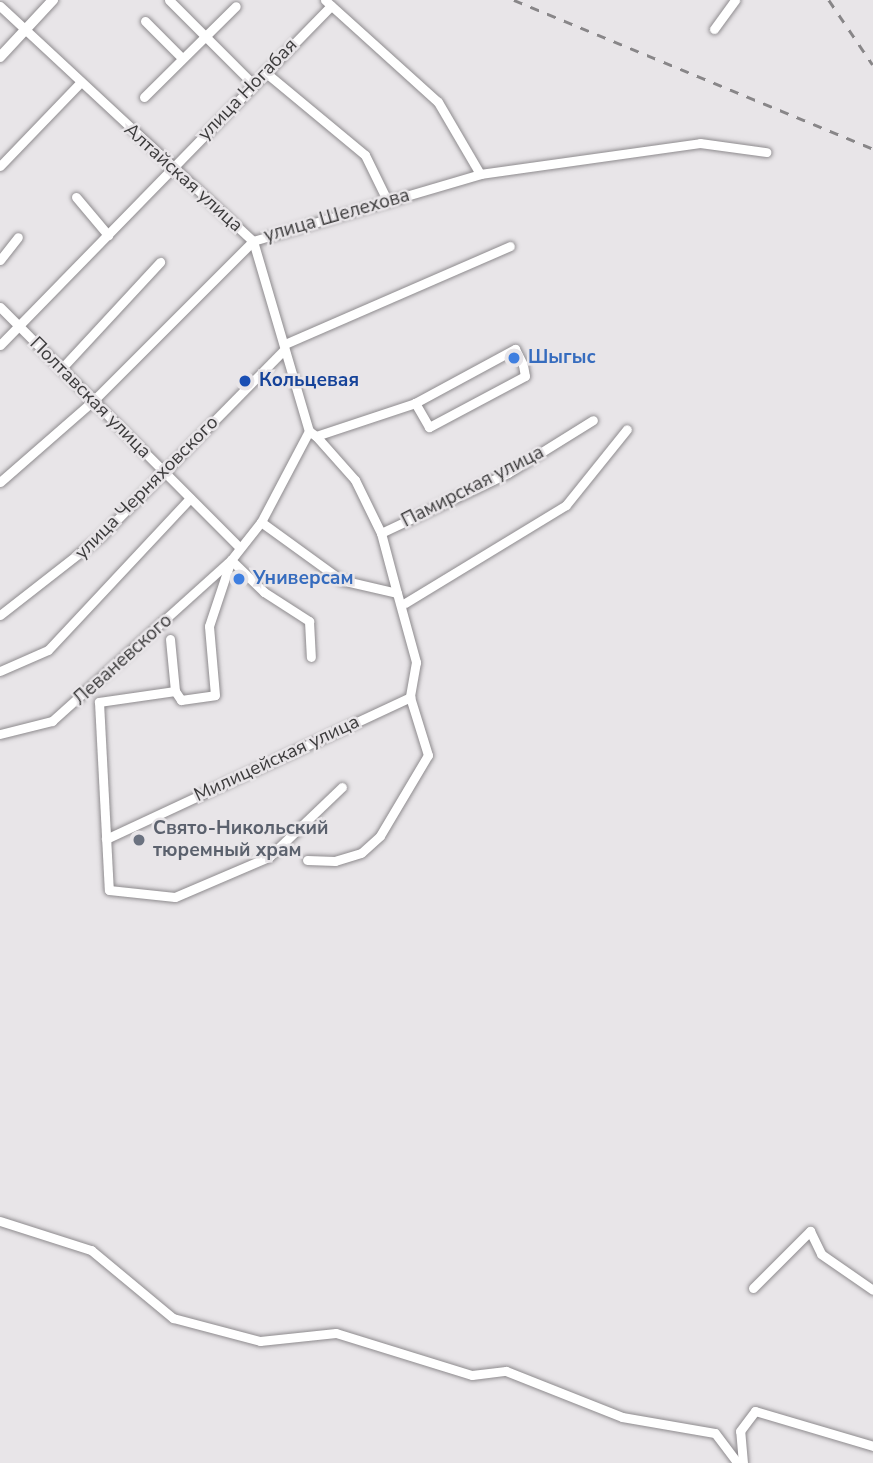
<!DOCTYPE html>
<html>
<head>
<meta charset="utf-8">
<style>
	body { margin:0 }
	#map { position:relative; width:873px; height:1463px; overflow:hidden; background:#e8e5e8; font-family:"Nunito Sans",sans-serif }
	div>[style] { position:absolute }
	.roads { filter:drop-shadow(0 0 2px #8e8b8e) drop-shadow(0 0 2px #8e8b8e) }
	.minor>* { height:9px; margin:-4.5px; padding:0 4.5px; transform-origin:4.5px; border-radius:4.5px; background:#fff }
	.tertiary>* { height:10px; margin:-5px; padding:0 5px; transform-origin:5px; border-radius:5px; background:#fff }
	.rail>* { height:2.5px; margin-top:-1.25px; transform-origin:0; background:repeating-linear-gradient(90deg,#888688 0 9px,transparent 0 18px) }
	.dots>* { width:19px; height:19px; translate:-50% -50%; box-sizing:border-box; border:4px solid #e8e5e8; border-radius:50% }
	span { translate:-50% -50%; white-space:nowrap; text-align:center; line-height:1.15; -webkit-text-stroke:5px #e8e5e8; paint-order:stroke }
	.street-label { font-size:19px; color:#3c3b3c }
	.shop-label { font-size:19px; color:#366cbe; font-weight:700 }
	.left { translate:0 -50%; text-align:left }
	.transit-label { font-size:19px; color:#164399; font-weight:700 }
	.worship-label { font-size:19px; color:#5b616d; font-weight:700 }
</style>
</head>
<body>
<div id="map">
	<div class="roads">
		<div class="minor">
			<i style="left:169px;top:0;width:119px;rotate:45deg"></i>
			<i style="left:325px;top:0;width:152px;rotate:42.1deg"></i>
			<i style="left:438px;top:102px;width:83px;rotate:59.7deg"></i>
			<i style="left:0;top:6px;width:345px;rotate:42.9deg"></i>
			<i style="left:253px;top:241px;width:198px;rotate:73.6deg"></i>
			<i style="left:145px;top:21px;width:51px;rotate:45deg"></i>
			<i style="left:714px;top:29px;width:36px;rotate:-54deg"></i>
			<i style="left:265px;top:72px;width:130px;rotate:39.7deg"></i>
			<i style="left:365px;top:155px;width:52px;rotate:63.9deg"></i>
			<i style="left:144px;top:97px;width:129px;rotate:-44.7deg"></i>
			<i style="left:0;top:166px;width:115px;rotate:-46.1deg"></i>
			<i style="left:76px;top:197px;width:50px;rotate:49.9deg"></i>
			<i style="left:0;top:260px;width:29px;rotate:-52deg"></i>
			<i style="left:0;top:307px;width:340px;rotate:45.1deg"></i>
			<i style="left:287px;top:343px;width:243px;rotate:-23.5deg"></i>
			<i style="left:0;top:345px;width:474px;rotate:-45.7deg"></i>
			<i style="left:61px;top:369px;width:146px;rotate:-47.2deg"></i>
			<i style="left:309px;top:431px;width:9px;rotate:36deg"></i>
			<i style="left:316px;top:436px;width:104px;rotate:-18.4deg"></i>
			<i style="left:415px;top:403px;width:114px;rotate:-28.4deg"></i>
			<i style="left:515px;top:349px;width:18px;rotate:63deg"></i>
			<i style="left:523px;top:365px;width:11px;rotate:80deg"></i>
			<i style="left:525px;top:376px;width:109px;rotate:152deg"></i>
			<i style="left:429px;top:427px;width:28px;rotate:-120deg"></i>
			<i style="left:316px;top:436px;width:59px;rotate:48.4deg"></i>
			<i style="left:355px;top:480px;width:59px;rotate:63.9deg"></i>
			<i style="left:381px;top:533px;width:140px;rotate:-25.3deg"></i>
			<i style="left:508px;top:473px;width:100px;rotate:-31.9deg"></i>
			<i style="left:0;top:482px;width:123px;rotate:-41.1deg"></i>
			<i style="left:93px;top:401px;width:226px;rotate:-45deg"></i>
			<i style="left:253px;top:241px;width:237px;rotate:-16.4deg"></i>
			<i style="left:480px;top:174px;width:222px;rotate:-8deg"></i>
			<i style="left:700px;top:143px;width:67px;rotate:7.8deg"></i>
			<i style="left:261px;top:522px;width:99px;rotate:35.9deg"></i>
			<i style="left:341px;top:580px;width:57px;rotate:13.1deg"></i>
			<i style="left:397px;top:593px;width:72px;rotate:74.6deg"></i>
			<i style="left:416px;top:662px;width:36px;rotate:100deg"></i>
			<i style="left:410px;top:697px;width:61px;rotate:72.8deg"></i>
			<i style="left:428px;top:755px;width:94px;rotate:120.7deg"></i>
			<i style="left:380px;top:836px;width:25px;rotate:138deg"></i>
			<i style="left:361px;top:853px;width:27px;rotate:163deg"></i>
			<i style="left:335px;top:861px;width:28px;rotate:-178deg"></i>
			<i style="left:381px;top:533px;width:62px;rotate:75.1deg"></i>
			<i style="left:405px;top:603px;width:188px;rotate:-31.3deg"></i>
			<i style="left:566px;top:505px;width:97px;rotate:-51.2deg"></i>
			<i style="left:0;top:615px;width:128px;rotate:-38deg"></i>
			<i style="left:101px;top:536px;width:261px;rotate:-45.5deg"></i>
			<i style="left:170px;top:639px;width:52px;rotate:84.5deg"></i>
			<i style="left:175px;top:691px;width:77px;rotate:171.8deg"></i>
			<i style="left:99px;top:702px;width:188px;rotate:87deg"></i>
			<i style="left:109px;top:890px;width:66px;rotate:6.1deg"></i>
			<i style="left:175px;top:897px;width:102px;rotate:-23.1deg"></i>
			<i style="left:269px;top:857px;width:101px;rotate:-43.8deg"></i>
			<i style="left:0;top:671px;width:52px;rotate:-23.6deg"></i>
			<i style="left:48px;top:650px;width:208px;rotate:-46.9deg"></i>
			<i style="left:175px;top:691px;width:11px;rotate:56deg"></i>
			<i style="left:181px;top:700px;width:34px;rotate:-8deg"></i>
			<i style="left:215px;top:695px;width:69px;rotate:-95deg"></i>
			<i style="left:209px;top:626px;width:70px;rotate:-71.6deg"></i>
			<i style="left:231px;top:560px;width:46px;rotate:44.1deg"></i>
			<i style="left:264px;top:592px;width:54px;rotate:32.8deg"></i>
			<i style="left:309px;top:621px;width:36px;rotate:87deg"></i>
			<i style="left:0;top:734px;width:54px;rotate:-14deg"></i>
			<i style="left:52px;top:721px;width:241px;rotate:-42deg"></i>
			<i style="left:231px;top:560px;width:48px;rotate:-51.7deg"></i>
			<i style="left:261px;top:522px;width:103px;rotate:-62.2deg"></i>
			<i style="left:106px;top:839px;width:336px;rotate:-25deg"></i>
			<i style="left:0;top:1221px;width:96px;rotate:17.7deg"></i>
			<i style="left:91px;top:1250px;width:107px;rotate:39.7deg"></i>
			<i style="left:173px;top:1318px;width:90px;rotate:14.8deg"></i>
			<i style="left:260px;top:1341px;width:76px;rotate:-6deg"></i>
			<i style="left:336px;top:1333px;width:142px;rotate:17.2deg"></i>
			<i style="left:472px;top:1375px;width:34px;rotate:-7deg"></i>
			<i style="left:506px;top:1371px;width:125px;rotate:21.6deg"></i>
			<i style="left:622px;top:1417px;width:94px;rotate:9.8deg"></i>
			<i style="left:715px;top:1433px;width:38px;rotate:53deg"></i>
			<i style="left:753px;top:1288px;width:81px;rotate:-45deg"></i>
			<i style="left:810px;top:1231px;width:25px;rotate:64deg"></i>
			<i style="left:821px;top:1254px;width:63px;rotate:34.7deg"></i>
			<i style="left:743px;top:1463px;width:32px;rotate:-95deg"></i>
			<i style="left:740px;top:1431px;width:25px;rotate:-53deg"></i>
			<i style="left:755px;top:1411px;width:123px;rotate:16.5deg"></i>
		</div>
		<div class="tertiary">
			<i style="left:0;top:57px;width:78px;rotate:-47.1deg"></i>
		</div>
	</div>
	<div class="rail">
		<i style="left:514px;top:0;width:389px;rotate:22.5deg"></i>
		<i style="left:829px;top:0;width:78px;rotate:55.9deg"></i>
	</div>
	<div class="dots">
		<i style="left:514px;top:358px;background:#3f7fe0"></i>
		<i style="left:245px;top:381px;background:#1a4fb4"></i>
		<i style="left:239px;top:579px;background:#3f7fe0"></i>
		<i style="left:139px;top:840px;background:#6b7280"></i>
	</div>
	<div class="street-label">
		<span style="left:248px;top:90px;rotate:-46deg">улица Ногабая</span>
		<span style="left:183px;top:178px;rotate:42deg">Алтайская улица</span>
		<span style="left:337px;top:216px;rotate:-16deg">улица Шелехова</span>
		<span style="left:90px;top:398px;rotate:45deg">Полтавская улица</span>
		<span style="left:473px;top:487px;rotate:-27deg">Памирская улица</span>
		<span style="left:147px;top:488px;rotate:-45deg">улица Черняховского</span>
		<span style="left:123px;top:660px;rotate:-42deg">Леваневского</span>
		<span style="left:277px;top:759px;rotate:-25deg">Милицейская улица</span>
	</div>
	<div class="shop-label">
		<span class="left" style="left:528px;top:358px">Шыгыс</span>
		<span class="left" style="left:253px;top:579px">Универсам</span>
	</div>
	<div class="transit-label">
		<span class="left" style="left:259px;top:381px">Кольцевая</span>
	</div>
	<div class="worship-label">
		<span class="left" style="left:153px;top:840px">Свято-Никольский<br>тюремный храм</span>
	</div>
</div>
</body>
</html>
